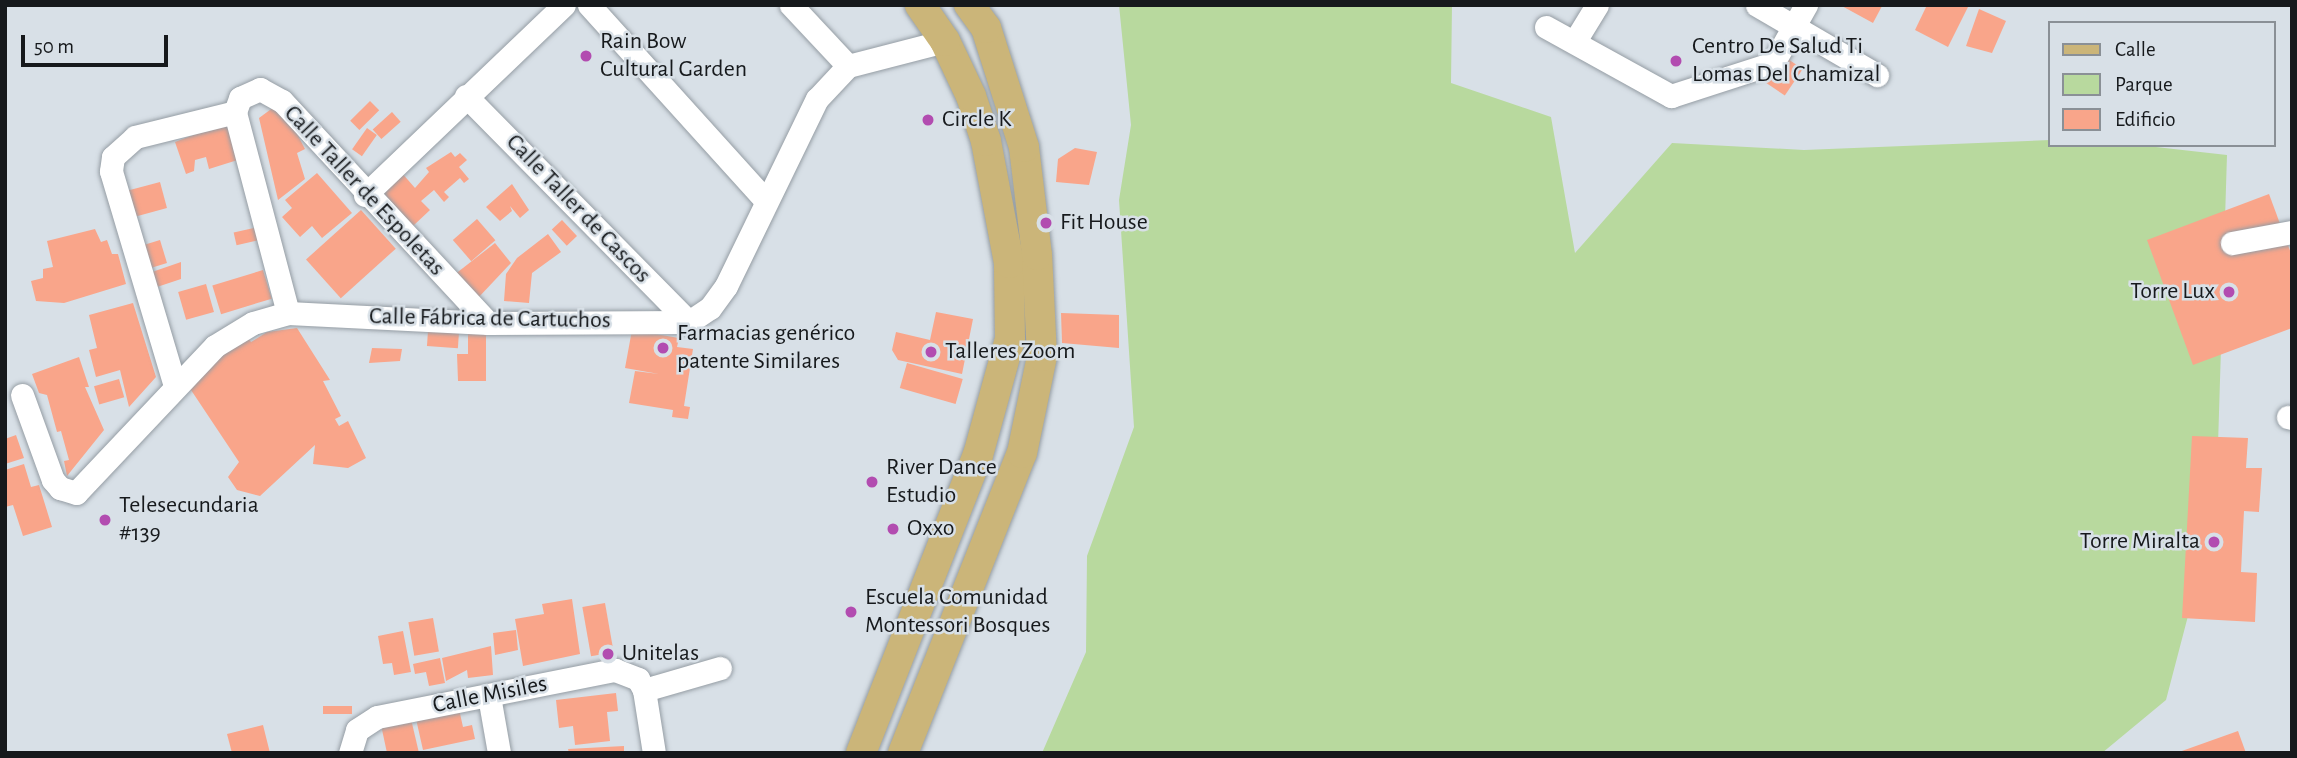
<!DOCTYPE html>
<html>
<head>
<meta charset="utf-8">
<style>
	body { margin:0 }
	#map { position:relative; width:2297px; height:758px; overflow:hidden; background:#d8e0e7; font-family:"Alegreya Sans",sans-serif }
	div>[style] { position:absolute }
	.green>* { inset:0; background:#b8d99e }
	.building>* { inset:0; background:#f9a58a; transform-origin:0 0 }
	.roads { filter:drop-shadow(0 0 2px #959da4) drop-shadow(0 0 2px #959da4) }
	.minor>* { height:23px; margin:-11.5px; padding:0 11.5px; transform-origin:11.5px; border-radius:11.5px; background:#fff }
	.major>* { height:30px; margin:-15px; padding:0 15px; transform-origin:15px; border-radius:15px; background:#cbb579 }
	.dots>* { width:19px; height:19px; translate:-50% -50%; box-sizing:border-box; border:4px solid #d8e0e7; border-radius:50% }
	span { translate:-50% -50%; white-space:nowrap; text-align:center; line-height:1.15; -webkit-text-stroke:5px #d8e0e7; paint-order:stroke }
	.poi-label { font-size:24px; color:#16191c }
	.left { translate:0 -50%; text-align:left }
	.right { translate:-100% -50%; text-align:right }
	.street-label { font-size:24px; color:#16191c }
	.frame { position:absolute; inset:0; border:7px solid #16191c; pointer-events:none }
	.legend { position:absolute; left:2048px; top:21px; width:228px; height:126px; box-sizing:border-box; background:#d8e0e7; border:2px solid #8a9096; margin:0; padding:9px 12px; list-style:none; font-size:21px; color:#16191c }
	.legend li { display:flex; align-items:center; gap:14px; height:35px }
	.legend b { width:35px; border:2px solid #8a9096 }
	.scale { position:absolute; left:21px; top:35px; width:147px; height:32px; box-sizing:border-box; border:4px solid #16191c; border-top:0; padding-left:9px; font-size:21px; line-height:24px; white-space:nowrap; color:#16191c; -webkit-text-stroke:5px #d8e0e7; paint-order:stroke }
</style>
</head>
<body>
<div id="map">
	<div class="green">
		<i style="clip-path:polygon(1119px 5px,1452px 5px,1451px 83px,1551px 117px,1575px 253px,1672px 143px,1804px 150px,2050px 140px,2050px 145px,2138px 145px,2227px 155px,2216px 509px,2166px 700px,2102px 753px,1042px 753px,1086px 652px,1087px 556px,1134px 427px,1119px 200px,1131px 125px)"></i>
	</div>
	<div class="building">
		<i style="clip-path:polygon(1840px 5px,1881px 5px,1882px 6px,1873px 23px)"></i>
		<i style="clip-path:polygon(1927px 5px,1969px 5px,1948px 47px,1915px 30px)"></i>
		<i style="clip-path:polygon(1979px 9px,2006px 21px,1992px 53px,1966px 46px)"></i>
		<i style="left:1782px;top:55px;width:25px;height:32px;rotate:34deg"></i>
		<i style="left:370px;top:101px;width:13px;height:28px;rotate:45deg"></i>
		<i style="clip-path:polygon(274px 107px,294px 128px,305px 149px,297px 153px,305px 179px,278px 200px,259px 118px)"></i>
		<i style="left:392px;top:112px;width:13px;height:26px;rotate:48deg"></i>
		<i style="clip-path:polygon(232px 120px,244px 158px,209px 169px,206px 157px,195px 160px,194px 171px,186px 174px,175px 142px)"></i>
		<i style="left:367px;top:128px;width:12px;height:26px;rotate:35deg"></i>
		<i style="clip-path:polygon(1075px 148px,1097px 152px,1089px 185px,1056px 182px,1058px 159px)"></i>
		<i style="clip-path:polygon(451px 152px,455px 157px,460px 153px,467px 160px,459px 167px,469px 179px,464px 183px,460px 178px,444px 192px,449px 197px,444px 202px,434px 190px,421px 201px,430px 210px,413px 226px,381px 190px,401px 172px,415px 188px,429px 172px,426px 168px)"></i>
		<i style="clip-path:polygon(317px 173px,352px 213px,322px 238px,312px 226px,300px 237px,282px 217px,292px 208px,285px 200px)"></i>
		<i style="left:160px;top:182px;width:27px;height:35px;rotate:75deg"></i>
		<i style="clip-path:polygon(512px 184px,529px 210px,520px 218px,510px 206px,512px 211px,500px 221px,486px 207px)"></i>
		<i style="clip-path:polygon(2269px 194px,2292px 256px,2292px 328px,2193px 365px,2147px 240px)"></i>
		<i style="left:361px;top:210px;width:52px;height:74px;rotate:48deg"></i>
		<i style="left:477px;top:219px;width:28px;height:32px;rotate:49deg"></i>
		<i style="left:562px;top:220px;width:22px;height:14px;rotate:47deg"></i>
		<i style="left:258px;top:227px;width:13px;height:25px;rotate:77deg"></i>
		<i style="clip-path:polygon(95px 229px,101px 242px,107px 240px,112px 254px,118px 254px,126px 284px,64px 303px,36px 301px,31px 281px,43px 278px,43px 269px,53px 267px,47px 241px)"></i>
		<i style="clip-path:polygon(548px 234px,561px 252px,532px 273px,529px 303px,504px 301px,506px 274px,517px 258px)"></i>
		<i style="left:160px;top:240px;width:24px;height:23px;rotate:73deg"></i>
		<i style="clip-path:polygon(495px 243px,511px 263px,478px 298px,454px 275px)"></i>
		<i style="clip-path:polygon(181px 262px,181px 279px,157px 287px,152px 272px)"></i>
		<i style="left:263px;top:270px;width:30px;height:53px;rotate:73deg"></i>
		<i style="left:206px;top:284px;width:29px;height:29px;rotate:74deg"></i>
		<i style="clip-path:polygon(133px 303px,156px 377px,129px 407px,120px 370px,96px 377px,89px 350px,97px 348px,89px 315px)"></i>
		<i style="clip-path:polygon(936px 312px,973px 319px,962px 374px,898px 360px,892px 350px,896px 332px,930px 340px)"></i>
		<i style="clip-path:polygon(1061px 313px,1119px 315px,1119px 348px,1062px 343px)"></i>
		<i style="clip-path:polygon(297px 328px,330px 380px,323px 381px,341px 416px,335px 419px,339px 426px,348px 421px,366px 458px,348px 468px,313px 464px,315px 445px,260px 496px,237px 490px,228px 477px,239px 462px,189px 387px,192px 375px,248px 338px,251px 342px,267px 332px)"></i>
		<i style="clip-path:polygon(632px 330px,679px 338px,677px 347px,693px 349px,684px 406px,690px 407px,688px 419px,672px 417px,673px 410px,629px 403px,635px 371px,659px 374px,625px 368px)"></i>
		<i style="left:428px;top:331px;width:31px;height:15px;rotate:4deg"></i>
		<i style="clip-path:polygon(468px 333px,486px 333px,486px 381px,458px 381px,457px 354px,468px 354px)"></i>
		<i style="clip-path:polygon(372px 348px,402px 349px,400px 361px,369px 363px)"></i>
		<i style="clip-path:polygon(79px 357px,89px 387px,85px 387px,104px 430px,67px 476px,64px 461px,69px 460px,61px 431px,57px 432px,47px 395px,39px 393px,32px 374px)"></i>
		<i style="left:907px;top:363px;width:58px;height:26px;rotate:16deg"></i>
		<i style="left:119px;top:379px;width:19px;height:26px;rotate:74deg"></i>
		<i style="clip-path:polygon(16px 435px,24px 458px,5px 464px,5px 439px)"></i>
		<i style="clip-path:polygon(2192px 436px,2248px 438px,2246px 468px,2262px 468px,2259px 512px,2244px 511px,2241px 572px,2257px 573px,2255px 622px,2182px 618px)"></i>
		<i style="clip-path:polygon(24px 464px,31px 487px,39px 485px,52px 527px,23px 536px,13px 505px,5px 507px,5px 470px)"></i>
		<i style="clip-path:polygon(572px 599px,580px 654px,523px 666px,515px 619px,544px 614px,542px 604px)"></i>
		<i style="left:605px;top:603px;width:50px;height:23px;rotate:80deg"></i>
		<i style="left:433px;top:618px;width:34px;height:25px;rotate:80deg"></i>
		<i style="clip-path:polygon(516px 630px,518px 650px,495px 655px,493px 633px)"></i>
		<i style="clip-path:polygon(403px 631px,411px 672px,394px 675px,392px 663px,383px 664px,378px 636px)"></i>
		<i style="clip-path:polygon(491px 646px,493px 675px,468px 678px,467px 670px,446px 681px,442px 658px)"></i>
		<i style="clip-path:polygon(440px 658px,445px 683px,429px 686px,426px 672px,415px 674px,413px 664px)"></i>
		<i style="clip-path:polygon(616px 693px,618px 711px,607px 712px,610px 741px,575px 745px,573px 726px,559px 728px,556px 700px)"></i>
		<i style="left:352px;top:706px;width:8px;height:29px;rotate:90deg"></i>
		<i style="clip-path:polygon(459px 709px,463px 727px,472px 725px,475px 739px,423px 750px,416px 719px)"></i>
		<i style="clip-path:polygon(411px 719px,419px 753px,387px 753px,381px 725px)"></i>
		<i style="clip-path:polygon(263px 725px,270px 753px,232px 753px,227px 734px)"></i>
		<i style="clip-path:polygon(2238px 731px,2246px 753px,2179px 753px,2179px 752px)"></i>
		<i style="clip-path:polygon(624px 746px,624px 753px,569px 753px,568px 749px)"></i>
	</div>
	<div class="roads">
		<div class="minor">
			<i style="left:589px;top:5px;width:264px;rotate:47.9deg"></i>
			<i style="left:791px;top:5px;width:83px;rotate:46.9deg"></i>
			<i style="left:1757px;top:5px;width:139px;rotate:30.3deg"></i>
			<i style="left:1546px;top:27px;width:143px;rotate:28.9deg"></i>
			<i style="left:1671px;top:96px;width:107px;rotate:-17.9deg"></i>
			<i style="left:1773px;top:63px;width:67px;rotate:-60.4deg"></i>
			<i style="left:1575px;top:41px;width:42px;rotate:-58.6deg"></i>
			<i style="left:466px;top:96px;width:317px;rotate:45.4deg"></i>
			<i style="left:365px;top:195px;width:275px;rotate:-43.7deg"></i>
			<i style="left:2232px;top:243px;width:61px;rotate:-10.4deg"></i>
			<i style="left:288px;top:313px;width:208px;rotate:-104.8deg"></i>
			<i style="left:235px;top:112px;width:15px;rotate:-70deg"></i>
			<i style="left:240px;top:98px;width:22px;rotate:-24deg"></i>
			<i style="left:260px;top:89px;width:25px;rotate:29deg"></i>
			<i style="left:282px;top:101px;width:303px;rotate:47.1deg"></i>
			<i style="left:175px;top:386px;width:224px;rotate:-106.6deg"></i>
			<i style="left:111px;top:171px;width:14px;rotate:-82deg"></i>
			<i style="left:113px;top:157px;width:30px;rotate:-42deg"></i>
			<i style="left:135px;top:137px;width:103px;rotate:-14deg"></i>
			<i style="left:22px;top:395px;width:90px;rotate:70deg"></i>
			<i style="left:53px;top:480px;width:11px;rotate:49deg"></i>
			<i style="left:60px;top:488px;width:17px;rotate:17deg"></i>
			<i style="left:76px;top:493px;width:202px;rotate:-46.6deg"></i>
			<i style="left:215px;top:346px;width:44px;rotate:-31.2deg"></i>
			<i style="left:253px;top:323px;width:36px;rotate:-16deg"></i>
			<i style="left:288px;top:313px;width:200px;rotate:2.9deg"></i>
			<i style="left:488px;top:323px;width:201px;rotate:-0.3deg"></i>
			<i style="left:689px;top:322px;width:25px;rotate:-34deg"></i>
			<i style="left:710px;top:308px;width:27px;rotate:-54deg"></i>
			<i style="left:726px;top:286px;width:208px;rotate:-64.1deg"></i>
			<i style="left:817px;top:99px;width:45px;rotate:-46.8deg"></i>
			<i style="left:848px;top:66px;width:100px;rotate:-14.5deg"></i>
			<i style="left:2288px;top:417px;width:4px;rotate:14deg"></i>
			<i style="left:644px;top:690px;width:79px;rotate:-16.1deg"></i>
			<i style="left:489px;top:696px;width:58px;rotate:80deg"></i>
			<i style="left:350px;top:753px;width:24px;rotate:-73deg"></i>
			<i style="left:357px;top:730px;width:24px;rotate:-33deg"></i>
			<i style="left:377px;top:717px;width:243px;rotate:-11.2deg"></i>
			<i style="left:615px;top:670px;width:25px;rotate:21deg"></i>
			<i style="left:638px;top:679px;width:13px;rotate:61deg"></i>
			<i style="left:644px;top:690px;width:64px;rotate:81deg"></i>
		</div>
		<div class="major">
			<i style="left:861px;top:753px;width:320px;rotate:-68.6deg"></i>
			<i style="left:978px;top:455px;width:120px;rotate:-74.6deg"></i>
			<i style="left:1010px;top:339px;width:76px;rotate:-90.8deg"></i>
			<i style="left:1009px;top:263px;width:124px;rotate:-100.7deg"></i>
			<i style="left:986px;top:141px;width:47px;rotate:-108.4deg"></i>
			<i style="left:971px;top:96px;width:61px;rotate:-115.3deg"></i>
			<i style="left:945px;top:41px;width:44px;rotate:-124.8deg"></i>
			<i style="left:903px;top:753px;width:323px;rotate:-68.4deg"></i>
			<i style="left:1022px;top:453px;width:99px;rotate:-78.3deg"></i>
			<i style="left:1042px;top:356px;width:101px;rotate:-92.8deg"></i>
			<i style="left:1037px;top:255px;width:109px;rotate:-96.9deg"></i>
			<i style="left:1024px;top:147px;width:125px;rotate:-107.7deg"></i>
			<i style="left:986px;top:28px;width:29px;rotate:-126deg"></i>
		</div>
	</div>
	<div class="dots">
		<i style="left:586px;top:56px;background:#b24cb0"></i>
		<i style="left:1676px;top:61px;background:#b24cb0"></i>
		<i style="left:928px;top:120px;background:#b24cb0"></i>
		<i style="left:1046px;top:223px;background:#b24cb0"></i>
		<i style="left:2229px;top:292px;background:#b24cb0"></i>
		<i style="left:663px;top:348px;background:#b24cb0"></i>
		<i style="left:931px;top:352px;background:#b24cb0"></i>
		<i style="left:872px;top:482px;background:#b24cb0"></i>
		<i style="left:105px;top:520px;background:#b24cb0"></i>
		<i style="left:893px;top:529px;background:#b24cb0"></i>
		<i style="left:2214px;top:542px;background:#b24cb0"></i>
		<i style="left:851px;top:612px;background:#b24cb0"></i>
		<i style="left:608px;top:654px;background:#b24cb0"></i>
	</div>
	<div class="poi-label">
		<span class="left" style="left:600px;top:56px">Rain Bow<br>Cultural Garden</span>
		<span class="left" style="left:1692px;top:61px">Centro De Salud Ti<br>Lomas Del Chamizal</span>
		<span class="left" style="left:942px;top:120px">Circle K</span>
		<span class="left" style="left:1060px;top:223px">Fit House</span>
		<span class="right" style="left:2215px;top:292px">Torre Lux</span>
		<span class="left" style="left:677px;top:348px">Farmacias genérico<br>patente Similares</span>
		<span class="left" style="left:945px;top:352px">Talleres Zoom</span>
		<span class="left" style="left:886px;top:482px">River Dance<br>Estudio</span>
		<span class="left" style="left:119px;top:520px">Telesecundaria<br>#139</span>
		<span class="left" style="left:907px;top:529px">Oxxo</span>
		<span class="right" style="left:2200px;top:542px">Torre Miralta</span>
		<span class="left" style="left:865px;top:612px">Escuela Comunidad<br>Montessori Bosques</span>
		<span class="left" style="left:622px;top:654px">Unitelas</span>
	</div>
	<div class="street-label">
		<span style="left:364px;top:191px;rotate:47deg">Calle Taller de Espoletas</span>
		<span style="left:578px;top:209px;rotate:46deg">Calle Taller de Cascos</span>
		<span style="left:490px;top:319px;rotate:1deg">Calle Fábrica de Cartuchos</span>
		<span style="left:490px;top:695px;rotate:-11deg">Calle Misiles</span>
	</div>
	<div class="frame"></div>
	<ul class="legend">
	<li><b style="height:9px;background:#cbb579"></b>Calle</li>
	<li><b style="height:19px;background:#b8d99e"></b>Parque</li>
	<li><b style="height:19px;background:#f9a58a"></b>Edificio</li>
	</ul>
	<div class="scale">50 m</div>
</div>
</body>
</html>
